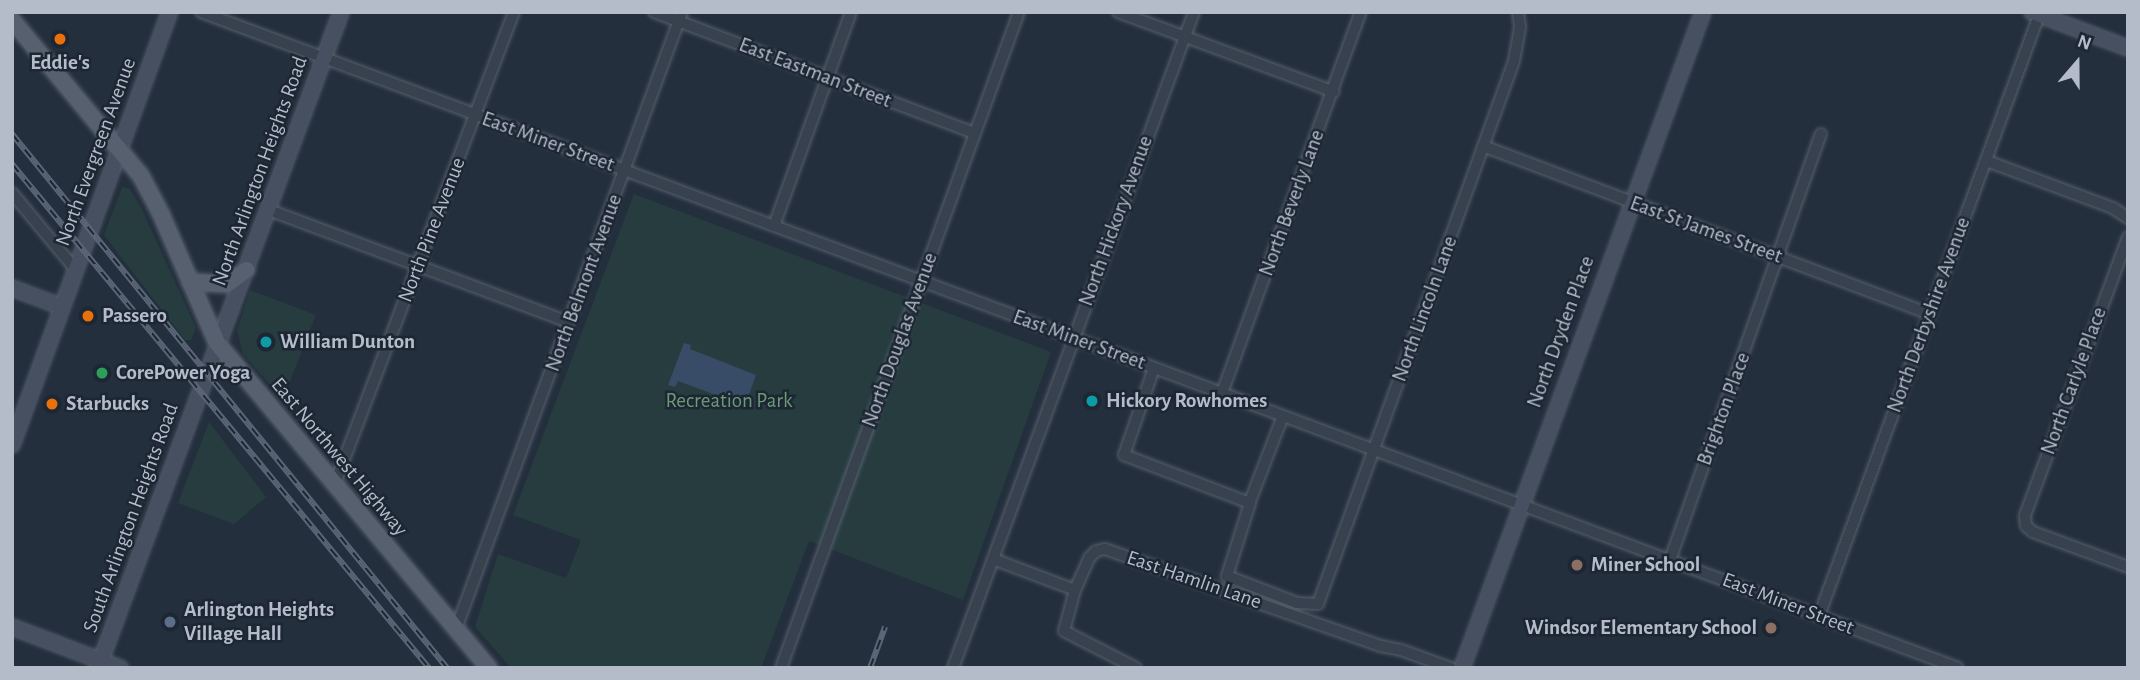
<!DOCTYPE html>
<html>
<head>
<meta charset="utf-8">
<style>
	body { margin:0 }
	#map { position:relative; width:2140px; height:680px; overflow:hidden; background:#242f3e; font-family:"Alegreya Sans",sans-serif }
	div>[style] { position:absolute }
	.green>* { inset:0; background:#263c3f }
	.water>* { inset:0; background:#394c67 }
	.roads { filter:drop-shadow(0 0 2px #565f6c) drop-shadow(0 0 2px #565f6c) }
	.street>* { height:10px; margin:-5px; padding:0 5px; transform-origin:5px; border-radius:5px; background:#38414e }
	.secondary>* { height:14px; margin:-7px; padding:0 7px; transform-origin:7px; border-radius:7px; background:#465061 }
	.primary>* { height:16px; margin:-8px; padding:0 8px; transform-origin:8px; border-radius:8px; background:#56606e }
	.rail>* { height:6px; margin-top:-3px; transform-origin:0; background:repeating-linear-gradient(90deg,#1d2633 0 10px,#5a6575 0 20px); box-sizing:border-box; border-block:2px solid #5a6575 }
	.dots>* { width:19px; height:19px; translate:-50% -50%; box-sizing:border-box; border:4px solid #1d2633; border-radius:50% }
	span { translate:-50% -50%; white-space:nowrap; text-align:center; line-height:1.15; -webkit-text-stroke:5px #1d2633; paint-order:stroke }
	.poi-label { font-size:21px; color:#b4bcc9; font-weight:700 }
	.left { translate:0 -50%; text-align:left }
	.right { translate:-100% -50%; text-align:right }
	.street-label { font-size:21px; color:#b4bcc9 }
	.park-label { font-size:21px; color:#6b9a76 }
	.frame { position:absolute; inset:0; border:14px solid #b4bcc9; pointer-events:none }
	.north { position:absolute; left:2042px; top:28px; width:70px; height:70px; -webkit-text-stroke:5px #1d2633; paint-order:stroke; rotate:20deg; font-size:19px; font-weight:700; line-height:28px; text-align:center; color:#b4bcc9 }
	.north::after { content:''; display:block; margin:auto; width:24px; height:32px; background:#b4bcc9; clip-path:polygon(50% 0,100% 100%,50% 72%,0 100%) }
</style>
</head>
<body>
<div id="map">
	<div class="green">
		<i style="clip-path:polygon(122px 187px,129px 188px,140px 205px,196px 328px,191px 340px,185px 340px,104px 235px)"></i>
		<i style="clip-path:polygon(634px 194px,1051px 352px,963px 600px,809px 541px,761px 668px,511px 668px,475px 627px,498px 554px,566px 578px,581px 540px,513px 515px)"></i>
		<i style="clip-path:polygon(250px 290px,316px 315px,283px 399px,243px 354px,237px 330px)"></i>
		<i style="clip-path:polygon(209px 422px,266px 497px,234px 524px,178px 503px)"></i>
	</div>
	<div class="water">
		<i style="clip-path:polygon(684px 343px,691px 345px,690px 349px,756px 375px,745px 406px,678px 381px,675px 387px,668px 385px)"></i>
	</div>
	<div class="roads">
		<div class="street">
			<i style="left:201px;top:12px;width:1875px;rotate:20.47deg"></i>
			<i style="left:654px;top:12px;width:343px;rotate:20.7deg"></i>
			<i style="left:1118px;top:12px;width:230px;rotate:20.3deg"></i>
			<i style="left:1483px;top:146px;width:477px;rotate:20.6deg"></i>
			<i style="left:1987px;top:161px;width:134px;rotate:20.5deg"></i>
			<i style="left:2113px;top:208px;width:18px;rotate:34deg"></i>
			<i style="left:12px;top:193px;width:99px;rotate:50.3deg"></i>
			<i style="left:269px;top:210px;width:320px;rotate:20.5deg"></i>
			<i style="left:774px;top:226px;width:227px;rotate:-70.2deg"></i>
			<i style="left:2128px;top:237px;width:297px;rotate:110.3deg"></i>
			<i style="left:2025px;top:516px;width:10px;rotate:84deg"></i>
			<i style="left:2026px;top:526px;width:9px;rotate:41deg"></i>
			<i style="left:2033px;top:532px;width:101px;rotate:20.2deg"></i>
			<i style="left:1154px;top:368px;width:92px;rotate:109deg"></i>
			<i style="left:1124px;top:455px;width:135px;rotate:20.9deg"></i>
			<i style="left:1250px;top:503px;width:77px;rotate:107.5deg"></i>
			<i style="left:1227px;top:576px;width:75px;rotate:21.1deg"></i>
			<i style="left:1297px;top:603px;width:21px;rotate:3deg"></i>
			<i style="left:1318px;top:604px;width:577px;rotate:-70.15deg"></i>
			<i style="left:1514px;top:61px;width:35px;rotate:-80deg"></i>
			<i style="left:1520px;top:27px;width:15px;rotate:-98deg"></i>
			<i style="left:1222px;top:393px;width:406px;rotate:-70deg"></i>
			<i style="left:334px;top:486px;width:507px;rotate:-69.21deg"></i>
			<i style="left:1249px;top:504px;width:94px;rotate:-68.9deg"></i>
			<i style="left:993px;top:559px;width:88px;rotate:20.7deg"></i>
			<i style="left:1670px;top:560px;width:452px;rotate:-70.5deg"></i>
			<i style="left:1819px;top:616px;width:640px;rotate:-69.89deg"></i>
			<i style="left:456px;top:629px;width:657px;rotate:-69.88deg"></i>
			<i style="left:781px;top:668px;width:698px;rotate:-70.06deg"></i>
			<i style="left:953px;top:668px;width:699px;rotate:-69.83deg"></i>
			<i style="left:1136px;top:668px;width:81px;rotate:-152.8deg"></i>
			<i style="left:1064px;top:631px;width:42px;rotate:-75deg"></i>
			<i style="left:1075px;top:590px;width:36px;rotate:-66deg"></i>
			<i style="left:1090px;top:557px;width:8px;rotate:-45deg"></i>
			<i style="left:1096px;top:551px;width:9px;rotate:-13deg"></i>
			<i style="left:1105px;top:549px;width:293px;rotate:19.4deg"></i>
			<i style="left:1381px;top:646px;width:20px;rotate:11deg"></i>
			<i style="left:1401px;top:650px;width:53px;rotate:19.8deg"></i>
		</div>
		<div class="secondary">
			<i style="left:2032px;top:12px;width:103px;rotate:20.6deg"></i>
			<i style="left:12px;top:288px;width:53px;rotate:20.8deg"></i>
			<i style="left:12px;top:445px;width:461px;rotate:-70deg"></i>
			<i style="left:12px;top:627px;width:116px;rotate:20.8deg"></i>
			<i style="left:98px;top:668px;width:700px;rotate:-69.67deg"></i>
			<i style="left:1462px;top:668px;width:699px;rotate:-69.83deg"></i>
		</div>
		<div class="primary">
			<i style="left:12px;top:20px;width:202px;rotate:50.4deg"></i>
			<i style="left:141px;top:176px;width:43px;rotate:62.2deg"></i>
			<i style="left:161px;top:214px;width:141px;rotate:66.5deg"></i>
			<i style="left:217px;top:343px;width:424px;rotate:50.1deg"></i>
			<i style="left:190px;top:282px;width:37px;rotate:3deg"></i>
			<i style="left:227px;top:284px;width:24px;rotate:-36deg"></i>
		</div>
	</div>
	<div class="rail">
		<i style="left:12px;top:134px;width:689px;rotate:50.83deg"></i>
		<i style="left:12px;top:164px;width:654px;rotate:50.4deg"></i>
		<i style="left:870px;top:668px;width:44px;rotate:-69.9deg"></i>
	</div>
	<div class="dots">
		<i style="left:60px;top:39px;background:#e8710a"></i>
		<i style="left:88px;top:316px;background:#e8710a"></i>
		<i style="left:266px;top:342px;background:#0f9aa8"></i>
		<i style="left:102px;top:373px;background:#2e9e5b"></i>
		<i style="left:1092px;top:401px;background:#0f9aa8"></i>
		<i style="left:52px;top:404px;background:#e8710a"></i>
		<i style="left:1577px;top:565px;background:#8d6e63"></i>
		<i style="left:170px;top:622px;background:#5c6f8a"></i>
		<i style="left:1771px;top:628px;background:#8d6e63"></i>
	</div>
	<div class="poi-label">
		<span style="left:60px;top:63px">Eddie's</span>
		<span class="left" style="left:102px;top:316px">Passero</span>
		<span class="left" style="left:280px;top:342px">William Dunton</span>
		<span class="left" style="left:116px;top:373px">CorePower Yoga</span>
		<span class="left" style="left:1106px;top:401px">Hickory Rowhomes</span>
		<span class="left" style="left:66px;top:404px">Starbucks</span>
		<span class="left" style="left:1591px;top:565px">Miner School</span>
		<span class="left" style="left:184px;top:622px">Arlington Heights<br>Village Hall</span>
		<span class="right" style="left:1757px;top:628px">Windsor Elementary School</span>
	</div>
	<div class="street-label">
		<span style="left:815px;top:73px;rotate:21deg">East Eastman Street</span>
		<span style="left:548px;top:142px;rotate:20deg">East Miner Street</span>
		<span style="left:96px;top:152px;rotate:-70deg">North Evergreen Avenue</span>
		<span style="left:260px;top:171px;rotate:-70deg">North Arlington Heights Road</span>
		<span style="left:1292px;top:203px;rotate:-70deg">North Beverly Lane</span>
		<span style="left:1116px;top:221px;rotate:-70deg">North Hickory Avenue</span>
		<span style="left:432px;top:230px;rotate:-69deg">North Pine Avenue</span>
		<span style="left:1706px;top:230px;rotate:20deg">East St James Street</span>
		<span style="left:584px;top:283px;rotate:-70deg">North Belmont Avenue</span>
		<span style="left:1425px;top:309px;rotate:-70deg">North Lincoln Lane</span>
		<span style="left:1929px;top:315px;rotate:-70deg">North Derbyshire Avenue</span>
		<span style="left:1561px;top:332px;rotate:-70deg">North Dryden Place</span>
		<span style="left:900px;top:340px;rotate:-70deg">North Douglas Avenue</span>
		<span style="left:1079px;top:340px;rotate:20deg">East Miner Street</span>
		<span style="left:2074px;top:381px;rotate:-70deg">North Carlyle Place</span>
		<span style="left:1724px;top:409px;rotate:-70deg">Brighton Place</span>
		<span style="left:339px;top:457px;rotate:50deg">East Northwest Highway</span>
		<span style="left:131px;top:518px;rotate:-70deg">South Arlington Heights Road</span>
		<span style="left:1194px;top:580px;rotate:19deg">East Hamlin Lane</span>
		<span style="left:1788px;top:604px;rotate:21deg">East Miner Street</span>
	</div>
	<div class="park-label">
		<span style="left:729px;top:401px">Recreation Park</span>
	</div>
	<div class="frame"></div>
	<div class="north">N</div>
</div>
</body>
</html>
